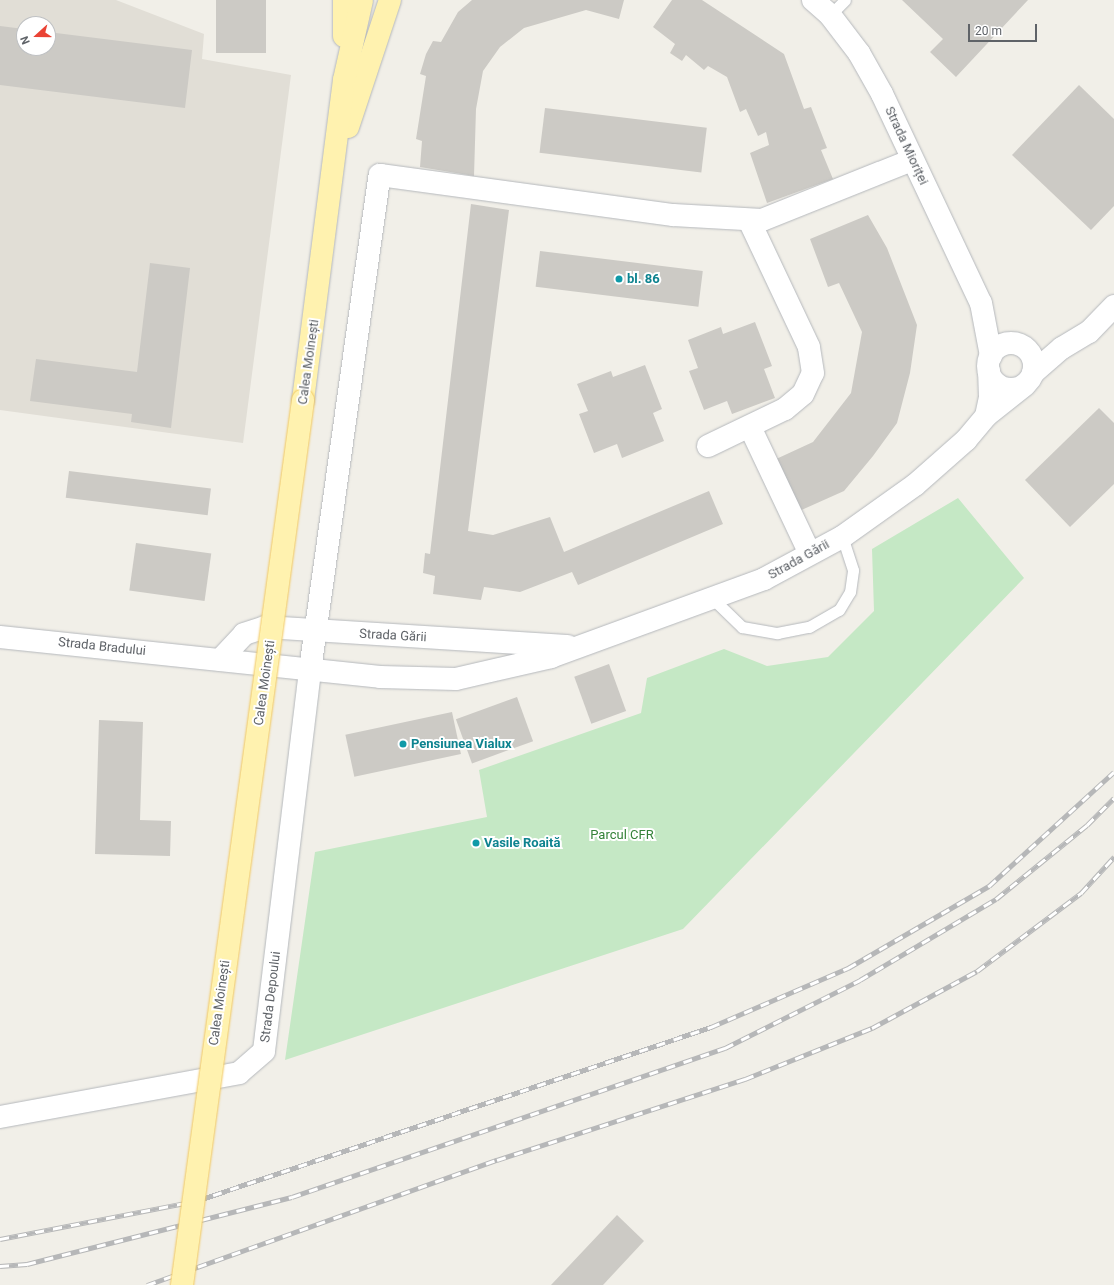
<!DOCTYPE html>
<html>
<head>
<meta charset="utf-8">
<style>
	body { margin:0 }
	#map { position:relative; width:1114px; height:1285px; overflow:hidden; background:#f1efe8; font-family:Roboto,sans-serif }
	div>[style] { position:absolute }
	.education>* { inset:0; background:#e1ded6 }
	.green>* { inset:0; background:#c5e8c5 }
	.building>* { inset:0; background:#cccac5; transform-origin:0 0 }
	.roads { filter:drop-shadow(0 0 1px #b5b8bc) drop-shadow(0 0 1px #b5b8bc) }
	.lane>* { height:11px; margin:-5.5px; padding:0 5.5px; transform-origin:5.5px; border-radius:5.5px; background:#fff }
	.street>* { height:22px; margin:-11px; padding:0 11px; transform-origin:11px; border-radius:11px; background:#fff }
	.secondary>* { height:22px; margin:-11px; padding:0 11px; transform-origin:11px; border-radius:11px; background:#fff }
	.secondary>.ring { margin:-11px; padding:0; box-sizing:content-box; background:none; border:22px solid #fff; border-radius:50% }
	.primary>* { height:22px; margin:-11px; padding:0 11px; transform-origin:11px; border-radius:11px; background:#fff2af }
	.rail>* { height:4.5px; margin-top:-2.25px; transform-origin:0; background:repeating-linear-gradient(90deg,#fff 0 9px,#b6b7b8 0 18px); box-sizing:border-box; border-block:1px solid #b6b7b8 }
	.bridges { filter:drop-shadow(0 0 1px #f2c960) drop-shadow(0 0 1px #f2c960) }
	.primary-bridge>* { height:22px; margin:-11px; padding:0 11px; transform-origin:11px; border-radius:11px; background:#fff2af }
	.dots>* { width:11px; height:11px; translate:-50% -50%; box-sizing:border-box; border:2px solid #fff; border-radius:50% }
	span { translate:-50% -50%; white-space:nowrap; text-align:center; line-height:1.15; -webkit-text-stroke:4px #fff; paint-order:stroke }
	.street-label { font-size:13px; color:#5f6368 }
	.culture-label { font-size:13px; color:#0d838f; font-weight:700 }
	.left { translate:0 -50%; text-align:left }
	.park-label { font-size:13px; color:#348238 }
	.north { position:absolute; left:16px; top:16px; width:40px; height:40px; box-sizing:border-box; background:#fff; border:1px solid #bfc1c3; border-radius:50%; rotate:249deg; font-size:11px; font-weight:700; line-height:16px; text-align:center; color:#5f6368 }
	.north::after { content:''; display:block; margin:auto; width:14px; height:18px; background:#ea4335; clip-path:polygon(50% 0,100% 100%,50% 72%,0 100%) }
	.scale { position:absolute; left:968px; top:24px; width:69px; height:18px; box-sizing:border-box; border:2px solid #5f6368; border-top:0; padding-left:5px; font-size:12px; line-height:14px; white-space:nowrap; color:#5f6368; -webkit-text-stroke:3px #fff; paint-order:stroke }
</style>
</head>
<body>
<div id="map">
	<div class="education">
		<i style="clip-path:polygon(evenodd,0 0,116px 0,204px 34px,202px 59px,291px 75px,243px 443px,0 410px,0 0,24px 24px,48px 24px,48px 48px,24px 48px,24px 24px)"></i>
	</div>
	<div class="green">
		<i style="clip-path:polygon(958px 498px,1024px 578px,683px 929px,285px 1060px,315px 852px,487px 817px,479px 770px,641px 713px,647px 678px,724px 649px,767px 666px,828px 657px,874px 611px,872px 549px)"></i>
	</div>
	<div class="building">
		<i style="left:216px;top:0;width:50px;height:53px"></i>
		<i style="clip-path:polygon(472px 0,624px 0,619px 19px,586px 10px,524px 28px,500px 47px,483px 71px,476px 109px,474px 176px,420px 167px,422px 141px,416px 139px,426px 76px,420px 74px,426px 54px,433px 41px,441px 42px,458px 12px)"></i>
		<i style="clip-path:polygon(672px 0,702px 0,784px 54px,804px 109px,811px 107px,827px 148px,821px 150px,833px 179px,767px 203px,750px 153px,769px 145px,766px 132px,758px 136px,746px 109px,740px 112px,727px 77px,708px 66px,704px 70px,686px 55px,682px 61px,670px 53px,675px 44px,653px 27px)"></i>
		<i style="clip-path:polygon(902px 0,1028px 0,956px 77px,930px 52px,943px 39px)"></i>
		<i style="clip-path:polygon(0 26px,24px 29px,24px 48px,48px 48px,48px 32px,192px 50px,185px 108px,0 85px)"></i>
		<i style="clip-path:polygon(1079px 85px,1114px 119px,1114px 206px,1091px 230px,1012px 155px)"></i>
		<i style="left:545px;top:108px;width:163px;height:45px;rotate:7deg"></i>
		<i style="clip-path:polygon(471px 204px,509px 210px,468px 531px,493px 535px,550px 517px,564px 552px,709px 491px,723px 524px,578px 585px,572px 572px,520px 592px,484px 587px,481px 600px,433px 594px,435px 576px,423px 573px,425px 553px,430px 554px)"></i>
		<i style="clip-path:polygon(868px 215px,887px 248px,917px 325px,910px 373px,897px 423px,873px 456px,844px 491px,797px 512px,774px 460px,813px 442px,851px 393px,862px 332px,839px 283px,828px 287px,810px 239px)"></i>
		<i style="left:540px;top:251px;width:164px;height:36px;rotate:7deg"></i>
		<i style="clip-path:polygon(150px 263px,190px 268px,171px 428px,131px 422px,132px 414px,30px 401px,36px 359px,137px 372px)"></i>
		<i style="clip-path:polygon(755px 322px,772px 366px,764px 369px,775px 398px,732px 414px,727px 401px,704px 410px,689px 371px,698px 368px,688px 340px,721px 327px,723px 334px)"></i>
		<i style="clip-path:polygon(645px 365px,662px 409px,653px 413px,664px 441px,622px 458px,617px 444px,594px 453px,579px 414px,588px 411px,577px 384px,611px 371px,613px 377px)"></i>
		<i style="clip-path:polygon(1099px 408px,1114px 423px,1114px 484px,1070px 527px,1025px 480px)"></i>
		<i style="left:69px;top:471px;width:143px;height:27px;rotate:7deg"></i>
		<i style="left:136px;top:543px;width:76px;height:48px;rotate:8deg"></i>
		<i style="left:609px;top:664px;width:50px;height:37px;rotate:70deg"></i>
		<i style="left:517px;top:697px;width:47px;height:65px;rotate:70deg"></i>
		<i style="left:452px;top:712px;width:43px;height:109px;rotate:78deg"></i>
		<i style="clip-path:polygon(99px 720px,143px 722px,140px 820px,171px 821px,170px 856px,95px 854px)"></i>
		<i style="clip-path:polygon(617px 1215px,644px 1241px,603px 1285px,551px 1285px)"></i>
	</div>
	<div class="roads">
		<div class="lane">
			<i style="left:830px;top:15px;width:21px;rotate:-45deg"></i>
			<i style="left:712px;top:598px;width:42px;rotate:44deg"></i>
			<i style="left:742px;top:627px;width:36px;rotate:10deg"></i>
			<i style="left:777px;top:633px;width:33px;rotate:-11deg"></i>
			<i style="left:809px;top:627px;width:34px;rotate:-30deg"></i>
			<i style="left:839px;top:610px;width:21px;rotate:-59deg"></i>
			<i style="left:850px;top:592px;width:22px;rotate:-82deg"></i>
			<i style="left:853px;top:570px;width:35px;rotate:-108deg"></i>
		</div>
		<div class="street">
			<i style="left:986px;top:416px;width:19px;rotate:-78deg"></i>
			<i style="left:990px;top:397px;width:26px;rotate:-92deg"></i>
			<i style="left:750px;top:427px;width:140px;rotate:64.7deg"></i>
			<i style="left:708px;top:446px;width:85px;rotate:-25.7deg"></i>
			<i style="left:785px;top:409px;width:23px;rotate:-40deg"></i>
			<i style="left:803px;top:394px;width:23px;rotate:-65deg"></i>
			<i style="left:813px;top:373px;width:26px;rotate:-99deg"></i>
			<i style="left:809px;top:347px;width:140px;rotate:-115.3deg"></i>
			<i style="left:0;top:637px;width:382px;rotate:6deg"></i>
			<i style="left:380px;top:677px;width:76px;rotate:1.5deg"></i>
			<i style="left:456px;top:679px;width:98px;rotate:-13deg"></i>
			<i style="left:551px;top:657px;width:227px;rotate:-20.1deg"></i>
			<i style="left:764px;top:579px;width:89px;rotate:-28.3deg"></i>
			<i style="left:842px;top:537px;width:90px;rotate:-35.5deg"></i>
			<i style="left:915px;top:485px;width:68px;rotate:-41.4deg"></i>
			<i style="left:966px;top:440px;width:31px;rotate:-50deg"></i>
			<i style="left:986px;top:416px;width:50px;rotate:-38.5deg"></i>
			<i style="left:220px;top:660px;width:35px;rotate:-47deg"></i>
			<i style="left:244px;top:634px;width:22px;rotate:-18deg"></i>
			<i style="left:265px;top:627px;width:303px;rotate:3.6deg"></i>
			<i style="left:0;top:1117px;width:243px;rotate:-10.4deg"></i>
			<i style="left:239px;top:1073px;width:33px;rotate:-41deg"></i>
			<i style="left:264px;top:1051px;width:384px;rotate:-83.1deg"></i>
			<i style="left:310px;top:670px;width:500px;rotate:-82deg"></i>
			<i style="left:380px;top:175px;width:296px;rotate:7.8deg"></i>
			<i style="left:673px;top:215px;width:89px;rotate:3.2deg"></i>
			<i style="left:762px;top:220px;width:162px;rotate:-21.8deg"></i>
		</div>
		<div class="secondary">
			<i style="left:813px;top:0;width:23px;rotate:41deg"></i>
			<i style="left:830px;top:15px;width:48px;rotate:52.7deg"></i>
			<i style="left:859px;top:53px;width:47px;rotate:60.7deg"></i>
			<i style="left:882px;top:94px;width:231px;rotate:64.7deg"></i>
			<i style="left:981px;top:303px;width:54px;rotate:79.3deg"></i>
			<i class="ring" style="left:988px;top:343px;width:24px;height:24px"></i>
			<i style="left:1033px;top:373px;width:38px;rotate:-41deg"></i>
			<i style="left:1062px;top:348px;width:31px;rotate:-31deg"></i>
			<i style="left:1089px;top:332px;width:36px;rotate:-46deg"></i>
		</div>
		<div class="primary">
			<i style="left:344px;top:36px;width:36px;rotate:-90deg"></i>
			<i style="left:348px;top:127px;width:134px;rotate:-71.7deg"></i>
			<i style="left:303px;top:400px;width:323px;rotate:-82.7deg"></i>
			<i style="left:344px;top:80px;width:82px;rotate:-77.3deg"></i>
		</div>
	</div>
	<div class="rail">
		<i style="left:0;top:1239px;width:200px;rotate:-11deg"></i>
		<i style="left:196px;top:1201px;width:544px;rotate:-18.67deg"></i>
		<i style="left:711px;top:1027px;width:149px;rotate:-23.3deg"></i>
		<i style="left:848px;top:968px;width:163px;rotate:-30.2deg"></i>
		<i style="left:989px;top:886px;width:169px;rotate:-42.4deg"></i>
		<i style="left:0;top:1266px;width:27px;rotate:-4deg"></i>
		<i style="left:27px;top:1264px;width:273px;rotate:-14.2deg"></i>
		<i style="left:292px;top:1197px;width:458px;rotate:-19deg"></i>
		<i style="left:725px;top:1048px;width:151px;rotate:-26.7deg"></i>
		<i style="left:860px;top:980px;width:158px;rotate:-30.8deg"></i>
		<i style="left:996px;top:899px;width:117px;rotate:-39.1deg"></i>
		<i style="left:1087px;top:825px;width:38px;rotate:-45deg"></i>
		<i style="left:147px;top:1285px;width:372px;rotate:-19.7deg"></i>
		<i style="left:497px;top:1160px;width:261px;rotate:-18.1deg"></i>
		<i style="left:745px;top:1079px;width:137px;rotate:-21.9deg"></i>
		<i style="left:872px;top:1028px;width:119px;rotate:-28.5deg"></i>
		<i style="left:977px;top:971px;width:130px;rotate:-36.9deg"></i>
		<i style="left:1081px;top:893px;width:49px;rotate:-47.5deg"></i>
	</div>
	<div class="bridges">
		<div class="primary-bridge">
			<i style="left:182px;top:1285px;width:893px;rotate:-82.21deg"></i>
		</div>
	</div>
	<div class="dots">
		<i style="left:619px;top:279px;background:#0f9aa8"></i>
		<i style="left:403px;top:744px;background:#0f9aa8"></i>
		<i style="left:476px;top:843px;background:#0f9aa8"></i>
	</div>
	<div class="street-label">
		<span style="left:906px;top:146px;rotate:65deg">Strada Mioriței</span>
		<span style="left:309px;top:362px;rotate:-82deg">Calea Moinești</span>
		<span style="left:799px;top:560px;rotate:-29deg">Strada Gării</span>
		<span style="left:393px;top:636px;rotate:3deg">Strada Gării</span>
		<span style="left:102px;top:647px;rotate:6deg">Strada Bradului</span>
		<span style="left:265px;top:683px;rotate:-82deg">Calea Moinești</span>
		<span style="left:271px;top:997px;rotate:-83deg">Strada Depoului</span>
		<span style="left:220px;top:1003px;rotate:-82deg">Calea Moinești</span>
	</div>
	<div class="culture-label">
		<span class="left" style="left:627px;top:279px">bl. 86</span>
		<span class="left" style="left:411px;top:744px">Pensiunea Vialux</span>
		<span class="left" style="left:484px;top:843px">Vasile Roaită</span>
	</div>
	<div class="park-label">
		<span style="left:622px;top:835px">Parcul CFR</span>
	</div>
	<div class="north">N</div>
	<div class="scale">20 m</div>
</div>
</body>
</html>
